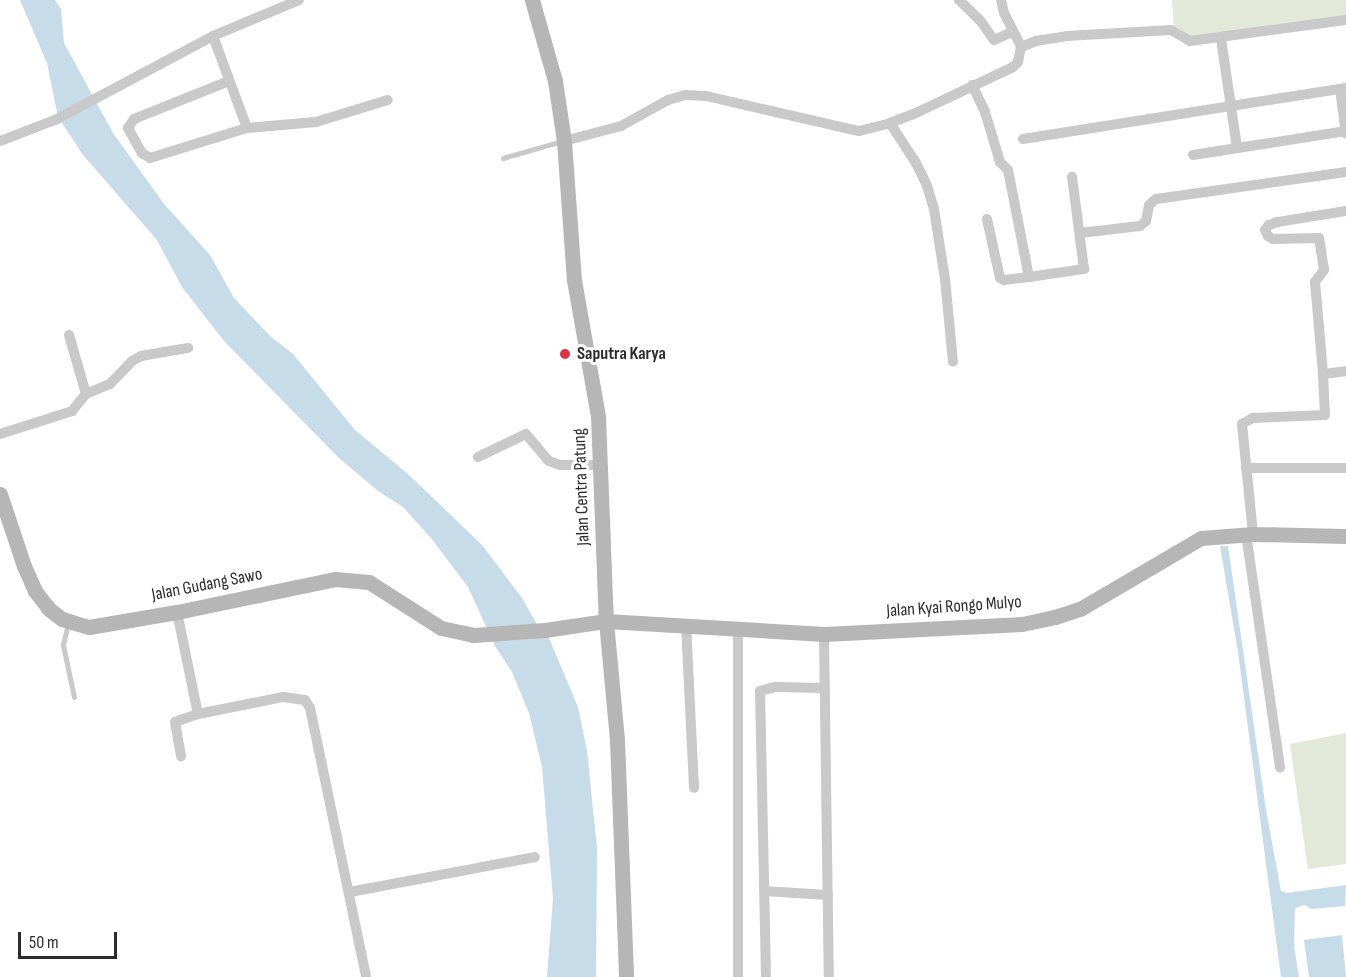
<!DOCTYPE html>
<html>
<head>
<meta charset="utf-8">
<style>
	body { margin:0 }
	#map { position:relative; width:1346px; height:977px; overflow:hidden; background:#fff; font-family:"Sofia Sans Condensed",sans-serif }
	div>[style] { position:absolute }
	.green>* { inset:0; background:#e2e9d9 }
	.water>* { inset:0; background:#c6dce9 }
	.lane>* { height:5px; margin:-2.5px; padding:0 2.5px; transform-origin:2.5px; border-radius:2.5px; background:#c9c9c9 }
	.street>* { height:10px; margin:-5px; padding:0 5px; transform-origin:5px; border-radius:5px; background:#c9c9c9 }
	.secondary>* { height:15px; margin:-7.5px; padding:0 7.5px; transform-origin:7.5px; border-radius:7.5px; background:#b6b6b6 }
	.dots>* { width:16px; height:16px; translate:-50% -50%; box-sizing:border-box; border:3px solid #fff; border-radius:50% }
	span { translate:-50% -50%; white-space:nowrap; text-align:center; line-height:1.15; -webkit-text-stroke:6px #fff; paint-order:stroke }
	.poi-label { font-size:18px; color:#2c2c2c; font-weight:700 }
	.left { translate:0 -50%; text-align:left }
	.street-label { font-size:18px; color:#2c2c2c }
	.scale { position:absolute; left:18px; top:932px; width:99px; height:27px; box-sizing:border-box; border:3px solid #2c2c2c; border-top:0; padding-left:8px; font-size:18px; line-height:21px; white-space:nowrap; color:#2c2c2c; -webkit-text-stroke:4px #fff; paint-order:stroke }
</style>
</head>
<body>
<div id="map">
	<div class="green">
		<i style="clip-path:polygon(1172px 0,1346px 0,1346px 17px,1193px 38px,1174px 27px)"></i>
		<i style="clip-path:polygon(1346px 733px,1346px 864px,1308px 869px,1290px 744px)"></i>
	</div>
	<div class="water">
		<i style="clip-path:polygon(20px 0,55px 0,61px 9px,64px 43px,113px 133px,164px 204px,210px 255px,234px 298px,271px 337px,293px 354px,355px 430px,408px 474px,482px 545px,522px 598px,542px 633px,549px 638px,578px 707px,587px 751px,597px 848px,596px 977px,547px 977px,553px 898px,542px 767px,529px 713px,512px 672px,495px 646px,468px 587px,431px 538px,403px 507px,378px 491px,339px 458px,224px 341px,182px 287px,157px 240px,83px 155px,58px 117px,47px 63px)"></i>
		<i style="clip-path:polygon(1220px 546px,1228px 546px,1266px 810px,1281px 891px,1287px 893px,1346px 885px,1345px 906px,1311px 909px,1305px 905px,1295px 908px,1294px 946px,1299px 977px,1281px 977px,1238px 652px)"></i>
		<i style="clip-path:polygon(1342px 935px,1346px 977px,1309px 977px,1304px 940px)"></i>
	</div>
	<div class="lane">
		<i style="left:503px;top:158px;width:61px;rotate:-16.1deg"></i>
		<i style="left:68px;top:623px;width:23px;rotate:103deg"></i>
		<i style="left:63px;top:645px;width:53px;rotate:78.1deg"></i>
	</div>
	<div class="street">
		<i style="left:959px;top:0;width:29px;rotate:44deg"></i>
		<i style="left:980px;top:20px;width:24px;rotate:55deg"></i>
		<i style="left:994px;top:40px;width:20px;rotate:-24deg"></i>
		<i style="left:1001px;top:0;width:13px;rotate:77deg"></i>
		<i style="left:1004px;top:13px;width:38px;rotate:63deg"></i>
		<i style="left:213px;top:36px;width:98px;rotate:69.7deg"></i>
		<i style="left:247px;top:128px;width:69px;rotate:-5deg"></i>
		<i style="left:316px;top:122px;width:75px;rotate:-17deg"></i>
		<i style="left:1221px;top:39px;width:110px;rotate:81.6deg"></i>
		<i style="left:229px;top:81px;width:102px;rotate:158.2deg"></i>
		<i style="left:134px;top:119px;width:11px;rotate:124deg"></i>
		<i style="left:128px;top:128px;width:29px;rotate:61deg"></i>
		<i style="left:142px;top:153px;width:9px;rotate:32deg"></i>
		<i style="left:150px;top:158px;width:102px;rotate:-17.2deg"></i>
		<i style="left:972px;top:85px;width:30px;rotate:64deg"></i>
		<i style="left:985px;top:112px;width:52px;rotate:73.3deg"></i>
		<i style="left:1000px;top:162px;width:11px;rotate:45deg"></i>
		<i style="left:1008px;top:170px;width:109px;rotate:78.9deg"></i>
		<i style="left:1029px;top:277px;width:56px;rotate:-8.3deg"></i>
		<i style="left:1084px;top:269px;width:93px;rotate:-97.4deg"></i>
		<i style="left:1340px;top:89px;width:45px;rotate:82.4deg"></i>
		<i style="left:890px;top:123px;width:48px;rotate:57deg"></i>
		<i style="left:916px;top:163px;width:25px;rotate:64deg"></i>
		<i style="left:927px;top:186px;width:24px;rotate:73deg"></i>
		<i style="left:934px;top:209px;width:71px;rotate:81.1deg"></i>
		<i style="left:945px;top:279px;width:83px;rotate:84.5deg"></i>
		<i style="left:1023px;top:139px;width:327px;rotate:-9deg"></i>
		<i style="left:0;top:141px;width:61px;rotate:-21.1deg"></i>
		<i style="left:57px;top:119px;width:177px;rotate:-28deg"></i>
		<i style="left:213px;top:36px;width:93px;rotate:-22.7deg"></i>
		<i style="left:564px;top:141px;width:59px;rotate:-14.7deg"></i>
		<i style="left:621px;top:126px;width:54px;rotate:-29deg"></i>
		<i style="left:668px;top:100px;width:18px;rotate:-16deg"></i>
		<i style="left:685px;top:95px;width:21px;rotate:3deg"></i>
		<i style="left:706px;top:96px;width:157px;rotate:12.9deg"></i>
		<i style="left:859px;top:131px;width:32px;rotate:-14deg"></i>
		<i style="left:890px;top:123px;width:30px;rotate:-21deg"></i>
		<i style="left:918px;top:112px;width:105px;rotate:-25.3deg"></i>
		<i style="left:1013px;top:67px;width:7px;rotate:-45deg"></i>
		<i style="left:1018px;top:62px;width:15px;rotate:-79deg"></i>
		<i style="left:1021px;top:47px;width:16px;rotate:-22deg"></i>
		<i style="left:1036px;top:41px;width:31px;rotate:-9deg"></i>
		<i style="left:1067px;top:36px;width:104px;rotate:-3.3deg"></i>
		<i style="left:1171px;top:30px;width:22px;rotate:30deg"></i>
		<i style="left:1190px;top:41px;width:157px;rotate:-7.7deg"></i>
		<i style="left:1193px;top:155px;width:155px;rotate:-8.9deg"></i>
		<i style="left:1346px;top:211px;width:70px;rotate:170.9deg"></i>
		<i style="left:1277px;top:222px;width:9px;rotate:159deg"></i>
		<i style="left:1269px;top:225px;width:6px;rotate:129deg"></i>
		<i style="left:1265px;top:230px;width:7px;rotate:63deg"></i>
		<i style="left:1268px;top:236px;width:6px;rotate:31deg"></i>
		<i style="left:1273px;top:239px;width:46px;rotate:-1.2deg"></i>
		<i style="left:1319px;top:238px;width:32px;rotate:81deg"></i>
		<i style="left:1324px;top:270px;width:15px;rotate:127deg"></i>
		<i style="left:1315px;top:282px;width:92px;rotate:85deg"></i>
		<i style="left:1323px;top:374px;width:23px;rotate:-7deg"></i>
		<i style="left:987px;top:219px;width:60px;rotate:77.6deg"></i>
		<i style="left:1000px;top:278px;width:4px;rotate:27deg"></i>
		<i style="left:1004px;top:280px;width:25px;rotate:-7deg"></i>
		<i style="left:1080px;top:233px;width:60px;rotate:-6.7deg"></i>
		<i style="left:1140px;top:226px;width:8px;rotate:-40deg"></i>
		<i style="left:1146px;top:221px;width:16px;rotate:-79deg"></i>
		<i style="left:1149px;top:205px;width:9px;rotate:-41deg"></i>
		<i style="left:1156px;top:199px;width:192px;rotate:-8.1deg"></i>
		<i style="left:69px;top:335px;width:61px;rotate:73.9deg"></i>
		<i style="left:0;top:434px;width:76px;rotate:-17.7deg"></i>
		<i style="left:72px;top:411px;width:22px;rotate:-51deg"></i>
		<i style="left:86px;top:394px;width:26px;rotate:-23deg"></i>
		<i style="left:110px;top:384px;width:32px;rotate:-46deg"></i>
		<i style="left:132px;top:361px;width:10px;rotate:-29deg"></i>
		<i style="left:141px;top:356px;width:48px;rotate:-9.7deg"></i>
		<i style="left:478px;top:457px;width:53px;rotate:-25.6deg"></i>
		<i style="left:526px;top:434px;width:35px;rotate:50deg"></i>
		<i style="left:549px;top:461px;width:12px;rotate:20deg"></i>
		<i style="left:560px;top:465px;width:41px"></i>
		<i style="left:1246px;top:468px;width:100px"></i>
		<i style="left:1246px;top:534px;width:236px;rotate:81.7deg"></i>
		<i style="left:1253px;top:534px;width:111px;rotate:-95.7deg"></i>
		<i style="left:1242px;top:424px;width:13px;rotate:-29deg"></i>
		<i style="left:1253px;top:418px;width:72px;rotate:-2.4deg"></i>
		<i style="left:1325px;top:415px;width:41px;rotate:-92.8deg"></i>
		<i style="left:177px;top:612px;width:104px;rotate:78.4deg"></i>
		<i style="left:198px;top:714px;width:24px;rotate:161deg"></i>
		<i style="left:175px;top:722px;width:35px;rotate:80deg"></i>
		<i style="left:686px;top:624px;width:164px;rotate:87.2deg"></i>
		<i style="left:824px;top:634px;width:343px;rotate:89.2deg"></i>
		<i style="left:198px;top:714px;width:87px;rotate:-11.3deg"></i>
		<i style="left:283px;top:697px;width:22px;rotate:8deg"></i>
		<i style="left:305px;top:700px;width:9px;rotate:58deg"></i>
		<i style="left:310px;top:708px;width:275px;rotate:78.2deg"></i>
		<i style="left:764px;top:891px;width:64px;rotate:3.6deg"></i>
		<i style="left:350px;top:892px;width:188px;rotate:-10.7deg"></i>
		<i style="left:738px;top:977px;width:348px;rotate:-90deg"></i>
		<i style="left:766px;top:977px;width:286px;rotate:-91.2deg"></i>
		<i style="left:760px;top:691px;width:16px;rotate:-15deg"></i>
		<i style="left:775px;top:687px;width:49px;rotate:1.2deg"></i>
	</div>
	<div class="secondary">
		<i style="left:532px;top:0;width:84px;rotate:74.1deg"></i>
		<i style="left:555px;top:81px;width:61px;rotate:81.5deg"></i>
		<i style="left:564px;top:141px;width:139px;rotate:85.9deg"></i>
		<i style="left:574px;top:280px;width:138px;rotate:80deg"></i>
		<i style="left:598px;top:416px;width:205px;rotate:87.8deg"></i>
		<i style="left:606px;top:621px;width:120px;rotate:84.7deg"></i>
		<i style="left:617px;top:740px;width:237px;rotate:87.8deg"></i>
		<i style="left:0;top:494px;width:76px;rotate:71.6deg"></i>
		<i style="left:24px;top:566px;width:27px;rotate:66deg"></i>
		<i style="left:35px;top:591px;width:23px;rotate:52deg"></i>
		<i style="left:49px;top:609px;width:16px;rotate:38deg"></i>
		<i style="left:62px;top:619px;width:28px;rotate:17deg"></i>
		<i style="left:89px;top:627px;width:89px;rotate:-9.7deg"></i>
		<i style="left:177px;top:612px;width:161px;rotate:-11.8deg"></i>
		<i style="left:335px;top:579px;width:34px;rotate:5deg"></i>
		<i style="left:369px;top:582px;width:85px;rotate:32.6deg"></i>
		<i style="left:441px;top:628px;width:33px;rotate:12deg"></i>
		<i style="left:473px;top:635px;width:72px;rotate:-4deg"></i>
		<i style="left:545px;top:630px;width:62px;rotate:-8.4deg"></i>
		<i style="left:606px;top:621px;width:218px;rotate:3.4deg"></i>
		<i style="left:824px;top:634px;width:198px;rotate:-2.9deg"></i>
		<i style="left:1022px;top:624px;width:34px;rotate:-12deg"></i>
		<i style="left:1055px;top:617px;width:26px;rotate:-18deg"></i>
		<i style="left:1080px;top:609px;width:140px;rotate:-30.4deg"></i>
		<i style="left:1201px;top:538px;width:52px;rotate:-4.4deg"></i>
		<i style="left:1253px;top:534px;width:93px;rotate:1.2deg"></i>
	</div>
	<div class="dots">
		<i style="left:565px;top:354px;background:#de3343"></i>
	</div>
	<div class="poi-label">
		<span class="left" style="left:577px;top:354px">Saputra Karya</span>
	</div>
	<div class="street-label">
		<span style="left:582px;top:487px;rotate:-92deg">Jalan Centra Patung</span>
		<span style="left:207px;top:585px;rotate:-11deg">Jalan Gudang Sawo</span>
		<span style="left:954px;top:607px;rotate:-4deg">Jalan Kyai Rongo Mulyo</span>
	</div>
	<div class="scale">50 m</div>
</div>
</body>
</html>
